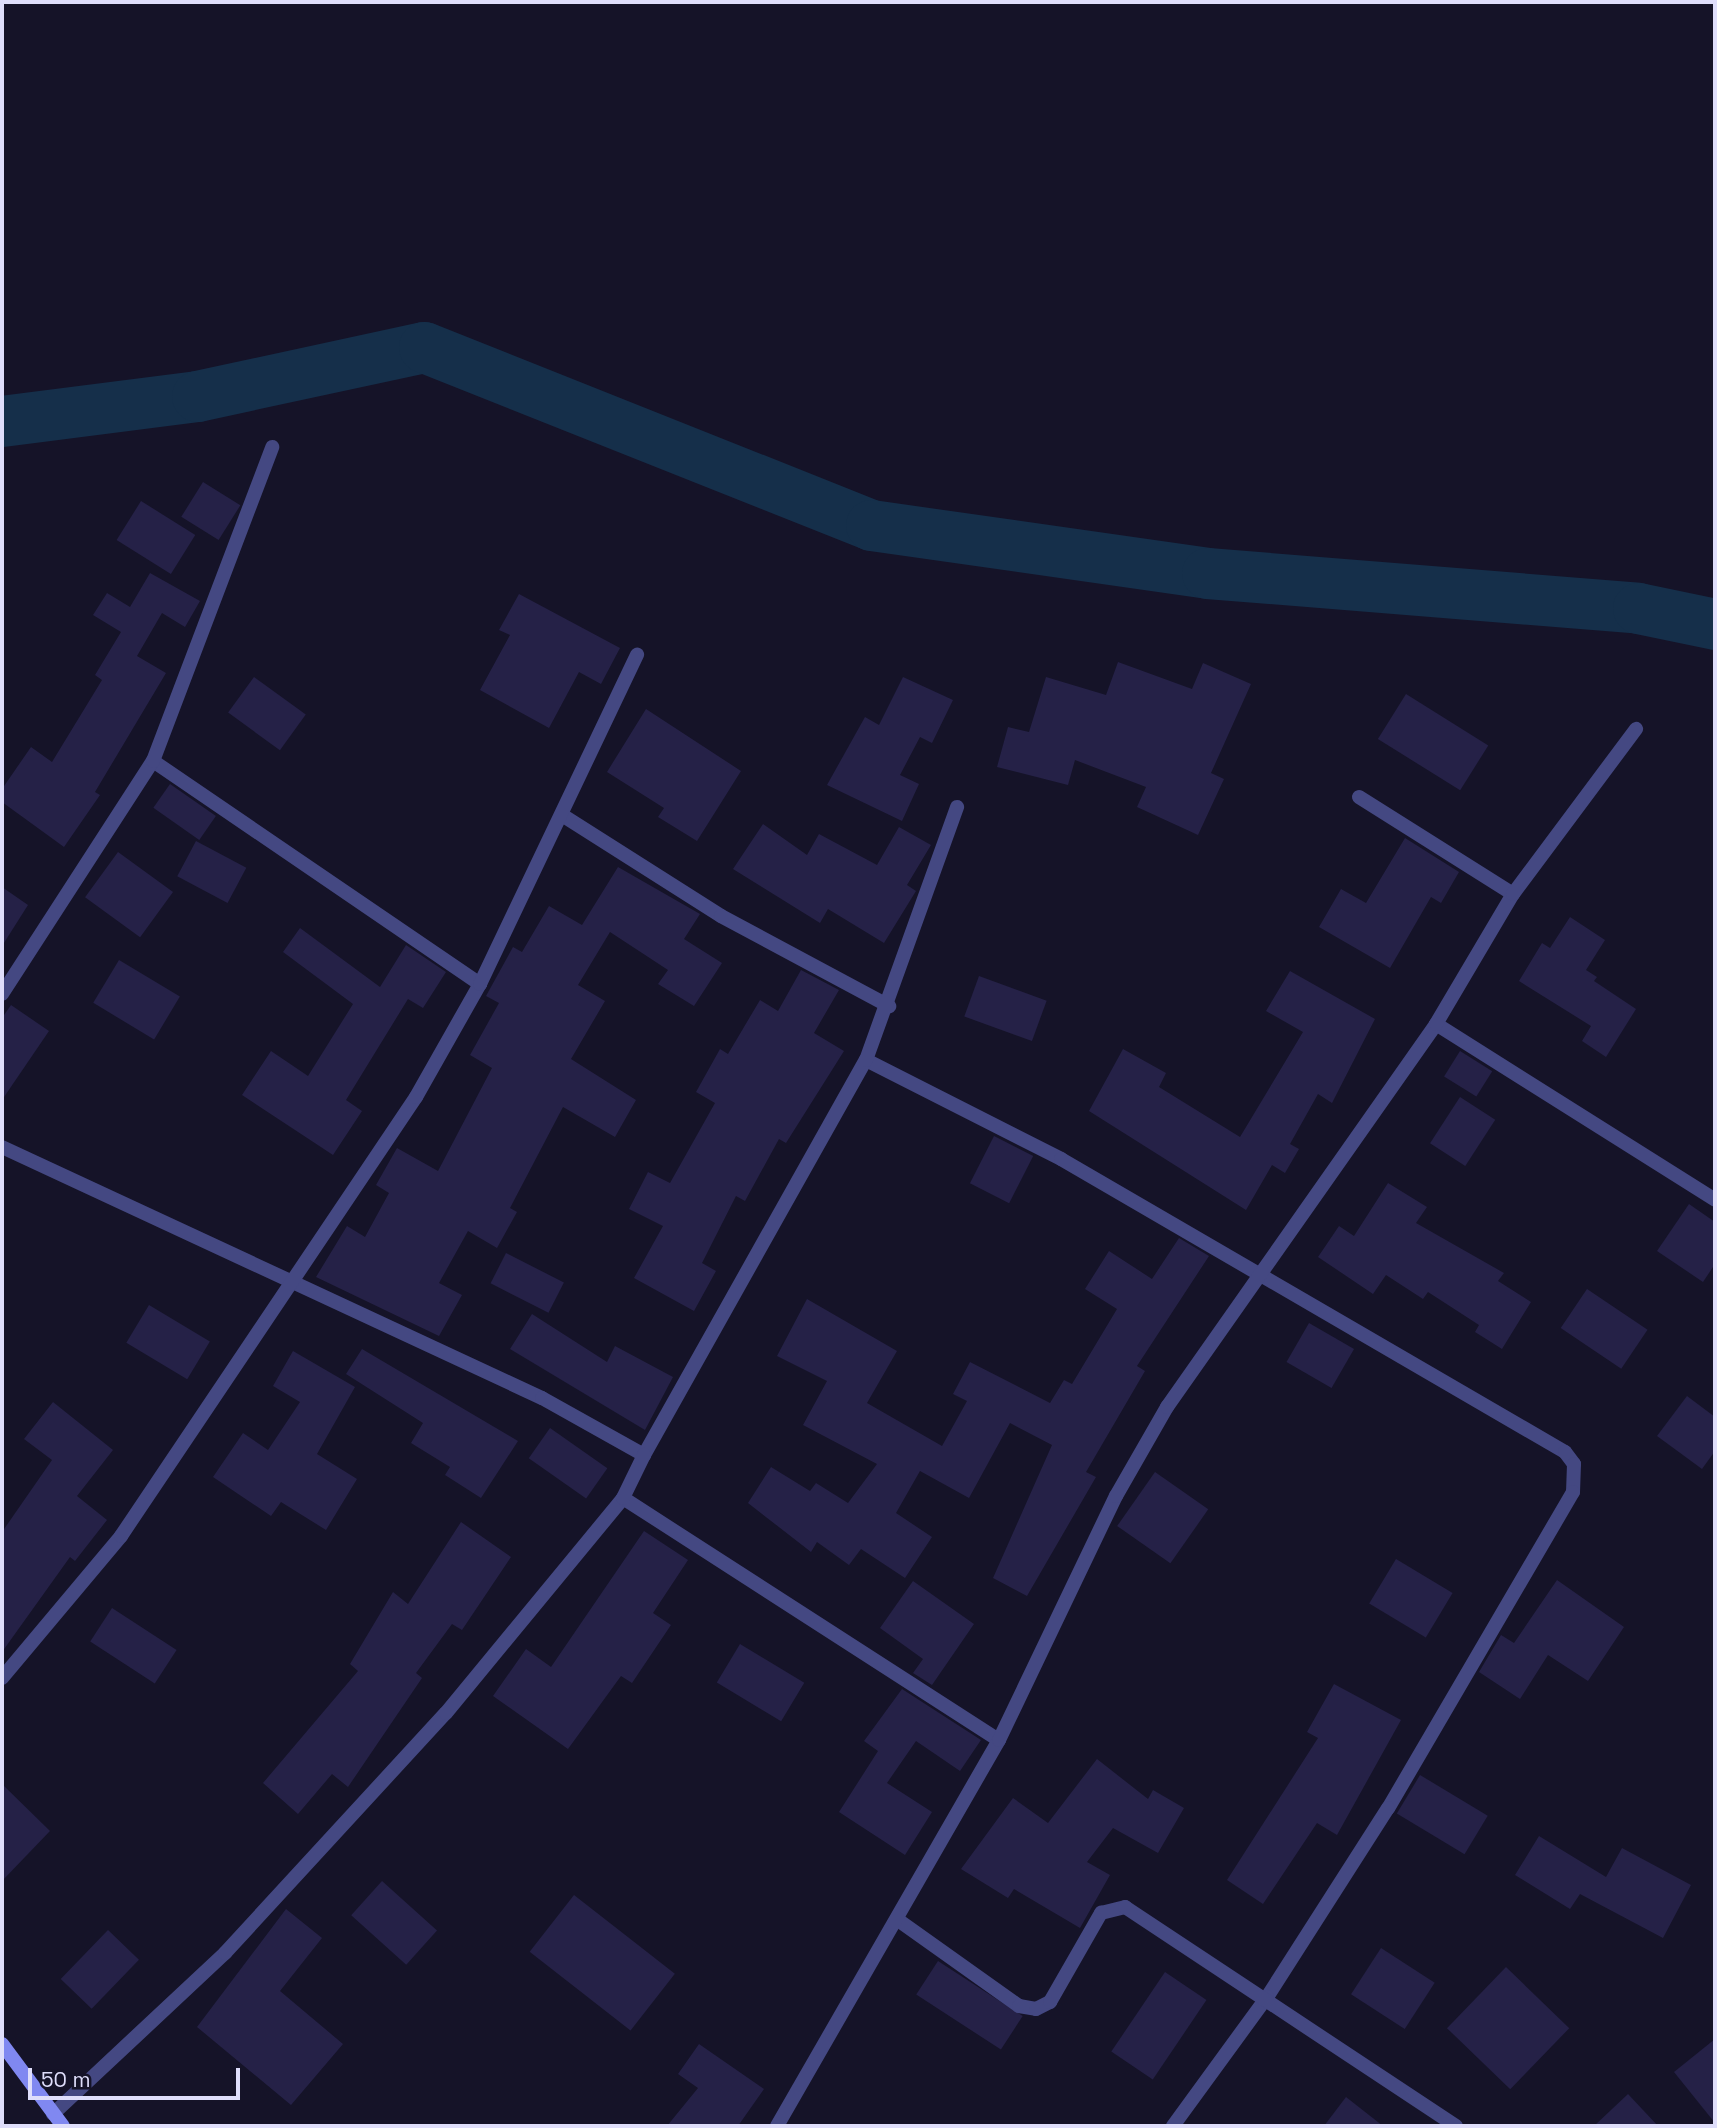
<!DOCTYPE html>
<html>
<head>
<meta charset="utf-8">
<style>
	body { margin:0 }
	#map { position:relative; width:1717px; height:2128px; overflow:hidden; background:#151328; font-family:"Space Grotesk",sans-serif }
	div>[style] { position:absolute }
	.river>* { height:51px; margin:-25.5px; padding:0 25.5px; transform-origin:25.5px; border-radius:25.5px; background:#152f4a }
	.building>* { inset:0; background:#252147; transform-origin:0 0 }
	.minor>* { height:14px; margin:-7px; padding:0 7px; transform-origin:7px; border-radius:7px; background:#444882 }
	.tertiary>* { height:14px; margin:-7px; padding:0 7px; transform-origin:7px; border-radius:7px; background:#444882 }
	.secondary>* { height:14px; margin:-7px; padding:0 7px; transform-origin:7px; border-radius:7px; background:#8088f1 }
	span { translate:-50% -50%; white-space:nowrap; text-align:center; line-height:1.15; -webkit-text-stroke:5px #151328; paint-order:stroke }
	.frame { position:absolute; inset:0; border:4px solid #dfdefb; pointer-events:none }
	.scale { position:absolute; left:28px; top:2068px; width:212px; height:32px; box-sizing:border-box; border:4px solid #dfdefb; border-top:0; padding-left:9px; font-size:21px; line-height:24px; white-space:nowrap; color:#dfdefb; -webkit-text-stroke:5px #151328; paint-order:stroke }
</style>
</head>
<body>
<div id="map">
	<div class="river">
		<i style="left:2px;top:421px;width:197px;rotate:-7.3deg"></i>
		<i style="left:197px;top:396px;width:232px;rotate:-12.2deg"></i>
		<i style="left:424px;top:347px;width:481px;rotate:21.7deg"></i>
		<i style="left:871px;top:525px;width:339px;rotate:8.1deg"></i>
		<i style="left:1207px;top:573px;width:432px;rotate:4.6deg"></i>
		<i style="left:1638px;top:608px;width:79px;rotate:11.7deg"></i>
	</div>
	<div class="building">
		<i style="left:203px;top:482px;width:44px;height:41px;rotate:32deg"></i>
		<i style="left:141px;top:501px;width:64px;height:46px;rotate:32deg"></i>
		<i style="clip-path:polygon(150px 573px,200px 601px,185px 627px,162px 613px,137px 656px,166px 673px,95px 792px,100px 795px,64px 847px,2px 802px,2px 789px,31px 747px,52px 762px,102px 680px,95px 675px,121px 632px,93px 615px,107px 593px,130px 607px)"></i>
		<i style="clip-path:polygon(519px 594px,620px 648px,601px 684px,579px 672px,549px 728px,480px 690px,510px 635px,499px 630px)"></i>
		<i style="clip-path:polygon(1118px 662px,1192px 689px,1203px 663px,1251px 684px,1211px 773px,1224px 779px,1198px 835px,1137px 807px,1146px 787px,1075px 760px,1068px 785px,997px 767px,1008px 727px,1029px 732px,1046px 677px,1106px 695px)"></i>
		<i style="left:254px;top:677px;width:64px;height:44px;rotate:36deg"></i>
		<i style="clip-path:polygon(903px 677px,953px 700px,932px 743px,920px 737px,900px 775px,919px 784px,902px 821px,827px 785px,865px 717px,879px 725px)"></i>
		<i style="left:1406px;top:694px;width:97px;height:53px;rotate:32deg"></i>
		<i style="clip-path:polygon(646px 709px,741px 771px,697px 841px,658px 817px,664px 808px,607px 772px)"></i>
		<i style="left:170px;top:784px;width:56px;height:29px;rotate:35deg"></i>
		<i style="clip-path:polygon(763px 824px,807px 855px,819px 834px,877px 865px,899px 827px,931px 845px,907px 885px,916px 891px,884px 943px,828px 909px,820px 923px,733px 869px)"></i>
		<i style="clip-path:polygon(1405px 838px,1459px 872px,1441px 903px,1431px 897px,1390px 968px,1319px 927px,1341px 889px,1366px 903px)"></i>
		<i style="left:196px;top:841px;width:57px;height:40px;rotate:28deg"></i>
		<i style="left:118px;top:852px;width:68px;height:56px;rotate:36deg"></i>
		<i style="clip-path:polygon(618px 867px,700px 914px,684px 939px,722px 963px,694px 1006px,658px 984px,668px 970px,610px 932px,578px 985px,605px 1001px,571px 1059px,636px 1100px,615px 1137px,563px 1107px,510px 1208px,517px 1212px,497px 1248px,468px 1231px,439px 1283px,462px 1295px,439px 1336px,316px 1277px,347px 1226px,365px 1237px,389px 1193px,376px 1185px,397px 1148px,438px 1171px,492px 1068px,470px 1055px,499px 1003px,486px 996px,513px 947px,522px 952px,549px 906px,582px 925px)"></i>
		<i style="clip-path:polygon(2px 887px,28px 905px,2px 946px)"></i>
		<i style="clip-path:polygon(1570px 917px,1605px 940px,1586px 970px,1597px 977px,1594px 981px,1636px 1009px,1606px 1057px,1582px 1041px,1591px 1026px,1519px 981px,1542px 943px,1550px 948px)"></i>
		<i style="clip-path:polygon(300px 928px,380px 987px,406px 945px,446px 972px,423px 1008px,408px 999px,346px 1100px,362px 1111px,333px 1155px,242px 1095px,271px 1051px,308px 1076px,353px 1004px,283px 952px)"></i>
		<i style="left:119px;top:960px;width:71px;height:50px;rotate:31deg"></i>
		<i style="clip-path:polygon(801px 970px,839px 990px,814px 1033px,844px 1051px,786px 1143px,779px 1139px,745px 1201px,736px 1196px,702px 1263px,716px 1271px,694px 1311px,634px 1278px,663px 1226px,629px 1209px,648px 1172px,670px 1183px,715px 1103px,696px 1092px,720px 1049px,728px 1054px,760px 1000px,778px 1011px)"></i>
		<i style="clip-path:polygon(1290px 971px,1375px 1019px,1332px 1103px,1318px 1094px,1290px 1144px,1299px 1149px,1285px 1173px,1272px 1165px,1246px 1210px,1089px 1111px,1123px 1049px,1166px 1073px,1159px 1087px,1240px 1137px,1303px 1032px,1266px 1011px)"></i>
		<i style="left:979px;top:976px;width:72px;height:43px;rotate:20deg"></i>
		<i style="clip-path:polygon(11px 1005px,49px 1031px,2px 1100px,2px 1018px)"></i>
		<i style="left:1460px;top:1051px;width:38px;height:30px;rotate:32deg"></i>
		<i style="left:1460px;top:1097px;width:42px;height:55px;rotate:33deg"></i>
		<i style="left:994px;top:1136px;width:44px;height:53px;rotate:27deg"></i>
		<i style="clip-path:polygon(1388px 1183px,1427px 1207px,1416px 1223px,1504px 1273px,1498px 1281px,1531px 1302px,1502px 1349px,1475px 1332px,1479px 1325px,1428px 1292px,1423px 1299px,1386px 1275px,1373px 1294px,1318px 1257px,1339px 1226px,1354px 1236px)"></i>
		<i style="clip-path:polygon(1689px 1204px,1715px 1222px,1715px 1264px,1703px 1282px,1657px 1251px)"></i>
		<i style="clip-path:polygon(1179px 1238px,1209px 1256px,1137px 1366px,1145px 1371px,1086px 1472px,1096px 1477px,1027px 1596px,993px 1578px,1052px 1445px,1010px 1423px,969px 1498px,920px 1471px,896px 1513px,932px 1537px,905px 1578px,861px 1549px,849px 1565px,817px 1542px,811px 1552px,748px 1503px,771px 1467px,810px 1491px,816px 1483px,848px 1503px,877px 1464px,803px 1425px,827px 1381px,777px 1356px,807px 1299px,897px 1351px,867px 1403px,942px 1446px,967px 1401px,953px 1394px,970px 1362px,1050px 1403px,1064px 1380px,1072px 1384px,1117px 1309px,1085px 1289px,1109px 1251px,1152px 1279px)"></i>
		<i style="left:506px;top:1253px;width:65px;height:34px;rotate:27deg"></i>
		<i style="left:1587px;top:1289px;width:73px;height:47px;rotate:34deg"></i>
		<i style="left:149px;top:1305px;width:71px;height:44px;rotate:31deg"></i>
		<i style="clip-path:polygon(532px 1314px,607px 1362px,615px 1346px,673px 1377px,645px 1430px,510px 1349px)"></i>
		<i style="left:1309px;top:1323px;width:52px;height:45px;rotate:30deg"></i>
		<i style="clip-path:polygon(362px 1349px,518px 1441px,481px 1498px,445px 1475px,450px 1467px,411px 1443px,423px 1423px,346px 1374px)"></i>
		<i style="clip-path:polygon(293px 1351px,355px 1387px,317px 1454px,357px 1479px,326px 1530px,281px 1502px,271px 1516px,213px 1477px,243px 1433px,268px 1450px,300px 1402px,273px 1386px)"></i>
		<i style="clip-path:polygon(1687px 1396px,1715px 1417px,1715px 1451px,1702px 1469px,1657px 1436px)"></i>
		<i style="clip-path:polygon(53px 1402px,113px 1450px,77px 1496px,107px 1520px,75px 1561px,70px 1557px,2px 1652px,2px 1532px,52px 1460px,24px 1439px)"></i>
		<i style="left:550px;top:1428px;width:70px;height:37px;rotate:35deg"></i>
		<i style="left:1155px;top:1472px;width:65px;height:66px;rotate:35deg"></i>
		<i style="clip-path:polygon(461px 1522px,511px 1557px,462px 1630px,452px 1624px,416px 1673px,422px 1678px,348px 1787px,332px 1774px,298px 1814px,263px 1783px,358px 1671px,350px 1664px,393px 1592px,408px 1604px)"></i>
		<i style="clip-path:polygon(644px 1531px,688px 1560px,653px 1613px,671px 1625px,632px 1683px,621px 1676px,568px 1749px,493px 1696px,526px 1649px,551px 1667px)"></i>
		<i style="left:1396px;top:1559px;width:66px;height:52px;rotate:31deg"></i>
		<i style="clip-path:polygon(1557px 1580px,1624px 1627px,1588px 1681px,1548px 1655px,1520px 1699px,1479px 1672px,1501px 1635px,1514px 1643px)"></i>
		<i style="clip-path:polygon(913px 1581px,974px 1624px,932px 1685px,913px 1673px,923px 1659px,880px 1628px)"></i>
		<i style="left:112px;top:1608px;width:77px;height:40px;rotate:33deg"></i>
		<i style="left:740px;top:1644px;width:75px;height:45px;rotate:31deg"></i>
		<i style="clip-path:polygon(1334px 1684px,1401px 1720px,1337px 1835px,1317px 1823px,1263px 1904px,1227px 1880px,1318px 1738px,1307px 1732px)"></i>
		<i style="clip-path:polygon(902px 1689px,981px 1740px,960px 1771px,916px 1741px,887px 1783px,932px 1812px,905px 1855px,839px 1812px,878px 1751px,864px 1741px)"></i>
		<i style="clip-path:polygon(1097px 1759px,1148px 1799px,1153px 1790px,1184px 1808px,1158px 1853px,1113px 1828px,1087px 1862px,1110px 1875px,1080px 1928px,1014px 1889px,1008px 1898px,961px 1869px,1013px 1798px,1048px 1823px)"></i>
		<i style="left:1420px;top:1775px;width:79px;height:45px;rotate:31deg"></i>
		<i style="clip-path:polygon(2px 1784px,50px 1831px,2px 1881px)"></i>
		<i style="clip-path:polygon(1539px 1836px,1606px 1877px,1622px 1848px,1691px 1885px,1663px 1938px,1580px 1894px,1570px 1909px,1515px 1875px)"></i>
		<i style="left:382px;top:1881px;width:74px;height:46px;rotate:42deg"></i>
		<i style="left:574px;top:1895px;width:128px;height:72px;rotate:38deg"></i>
		<i style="clip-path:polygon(286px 1909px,322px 1938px,280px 1991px,343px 2044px,291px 2105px,197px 2027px)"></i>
		<i style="left:108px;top:1930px;width:43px;height:68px;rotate:44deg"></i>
		<i style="left:1381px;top:1948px;width:64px;height:55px;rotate:33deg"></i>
		<i style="left:938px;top:1961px;width:101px;height:40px;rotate:33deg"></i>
		<i style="left:1506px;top:1967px;width:88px;height:85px;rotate:44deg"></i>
		<i style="left:1165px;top:1972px;width:50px;height:96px;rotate:34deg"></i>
		<i style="clip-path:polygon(1715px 2039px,1715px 2123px,1674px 2072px)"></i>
		<i style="clip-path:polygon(699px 2044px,764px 2089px,738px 2126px,667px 2126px,698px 2088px,678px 2074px)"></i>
		<i style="clip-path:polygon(1628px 2094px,1658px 2126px,1594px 2126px)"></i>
		<i style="clip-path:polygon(1346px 2097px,1383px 2126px,1324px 2126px)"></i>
	</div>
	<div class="minor">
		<i style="left:153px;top:761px;width:396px;rotate:34.3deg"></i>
		<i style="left:1359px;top:797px;width:182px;rotate:32.2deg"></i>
		<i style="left:562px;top:815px;width:188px;rotate:32.4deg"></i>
		<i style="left:721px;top:916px;width:191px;rotate:28.2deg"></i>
		<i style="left:2px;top:994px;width:278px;rotate:-57.1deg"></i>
		<i style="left:153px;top:761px;width:336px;rotate:-69.2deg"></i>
		<i style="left:1436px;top:1024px;width:330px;rotate:32.2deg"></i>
		<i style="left:866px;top:1060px;width:219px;rotate:26.9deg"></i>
		<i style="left:1061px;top:1159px;width:583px;rotate:30.17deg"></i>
		<i style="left:1565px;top:1452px;width:15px;rotate:53deg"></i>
		<i style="left:1574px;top:1464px;width:28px;rotate:92deg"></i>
		<i style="left:1573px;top:1492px;width:366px;rotate:120.3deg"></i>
		<i style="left:1388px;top:1808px;width:224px;rotate:122.6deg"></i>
		<i style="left:1267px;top:1997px;width:160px;rotate:126.1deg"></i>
		<i style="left:2px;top:1147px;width:595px;rotate:24.93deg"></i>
		<i style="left:542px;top:1398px;width:117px;rotate:29.2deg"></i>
		<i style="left:644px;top:1455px;width:453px;rotate:-60.7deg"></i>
		<i style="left:866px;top:1060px;width:269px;rotate:-70.2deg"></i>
		<i style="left:2px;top:1678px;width:185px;rotate:-50deg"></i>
		<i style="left:121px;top:1536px;width:529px;rotate:-56.1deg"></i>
		<i style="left:416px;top:1097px;width:130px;rotate:-60.5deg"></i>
		<i style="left:480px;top:984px;width:365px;rotate:-64.5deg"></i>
		<i style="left:898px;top:1920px;width:148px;rotate:35.4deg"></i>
		<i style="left:1019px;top:2006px;width:17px;rotate:10deg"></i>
		<i style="left:1036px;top:2009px;width:16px;rotate:-27deg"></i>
		<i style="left:1050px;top:2002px;width:103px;rotate:-60.2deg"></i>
		<i style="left:1101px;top:1913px;width:25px;rotate:-14deg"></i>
		<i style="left:1125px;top:1907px;width:397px;rotate:33.5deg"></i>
		<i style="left:53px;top:2114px;width:236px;rotate:-43.1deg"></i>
		<i style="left:225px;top:1953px;width:326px;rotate:-47.4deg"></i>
		<i style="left:446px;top:1713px;width:278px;rotate:-50.5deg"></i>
		<i style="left:623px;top:1498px;width:447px;rotate:32.8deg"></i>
		<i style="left:777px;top:2126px;width:445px;rotate:-60.1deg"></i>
		<i style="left:999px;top:1740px;width:271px;rotate:-64.4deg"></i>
		<i style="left:1116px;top:1496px;width:103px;rotate:-60.2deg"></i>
		<i style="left:1167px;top:1407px;width:468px;rotate:-54.9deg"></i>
		<i style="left:1436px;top:1024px;width:151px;rotate:-59.4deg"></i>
		<i style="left:1513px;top:894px;width:206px;rotate:-53.3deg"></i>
	</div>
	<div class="tertiary">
		<i style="left:623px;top:1498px;width:48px;rotate:-64deg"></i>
	</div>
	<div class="secondary">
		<i style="left:2px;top:2044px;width:102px;rotate:53.4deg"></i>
	</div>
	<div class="frame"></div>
	<div class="scale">50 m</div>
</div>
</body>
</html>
